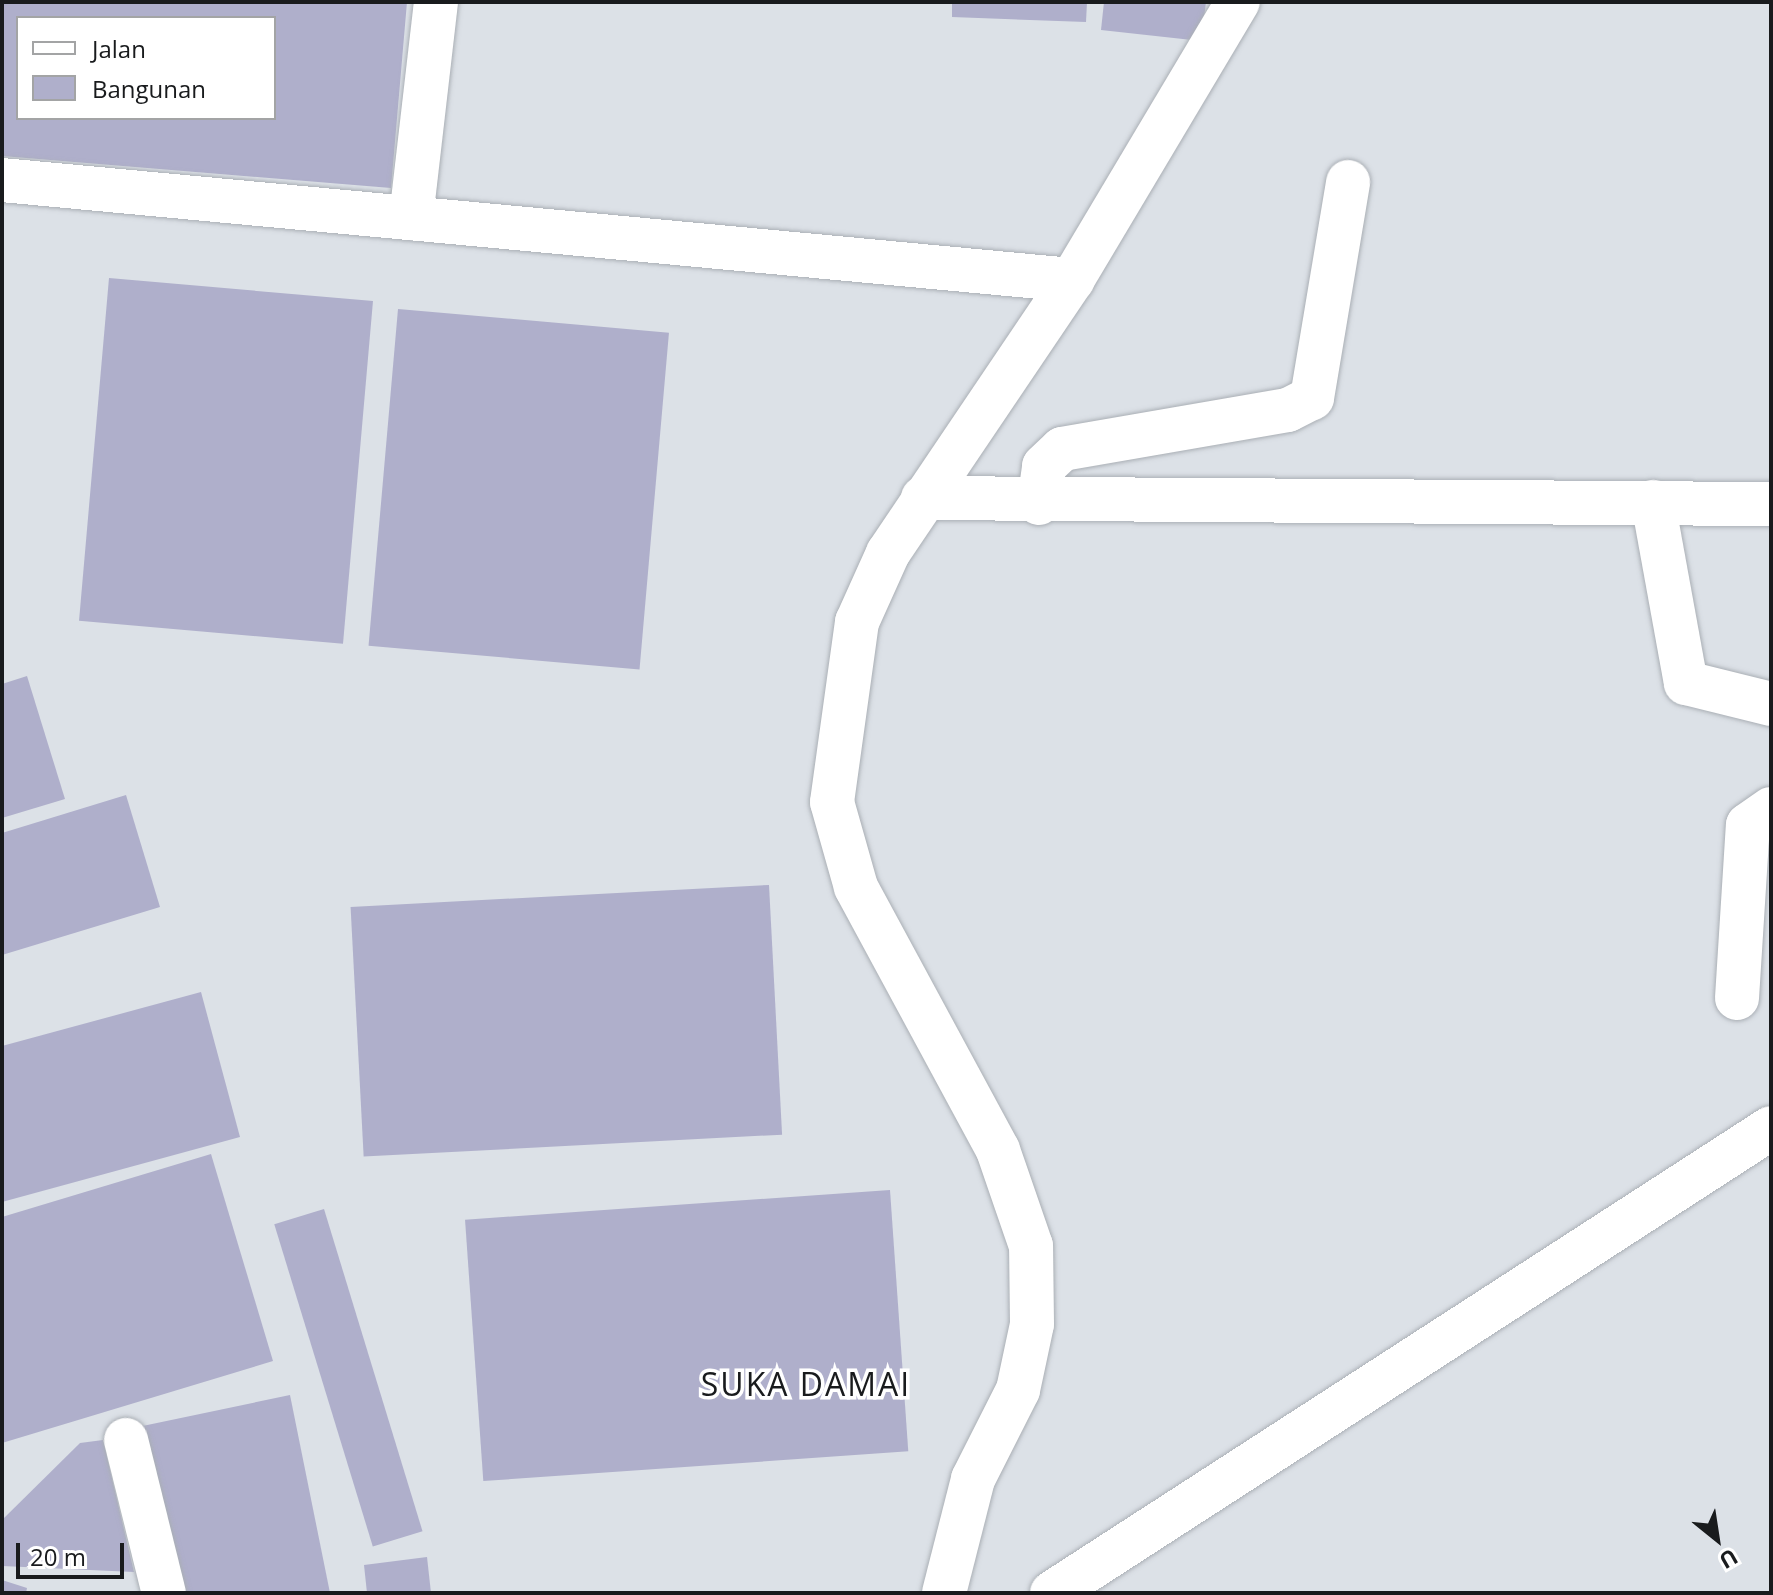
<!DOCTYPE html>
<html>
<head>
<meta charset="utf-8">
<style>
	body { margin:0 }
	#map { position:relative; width:1773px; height:1595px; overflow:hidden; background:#dce1e7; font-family:"Open Sans",sans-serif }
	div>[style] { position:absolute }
	.building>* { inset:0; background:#afafcb; transform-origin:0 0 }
	.roads { filter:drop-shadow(0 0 2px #aaafb5) drop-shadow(0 0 2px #aaafb5) }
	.minor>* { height:44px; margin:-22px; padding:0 22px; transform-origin:22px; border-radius:22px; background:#fff }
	span { translate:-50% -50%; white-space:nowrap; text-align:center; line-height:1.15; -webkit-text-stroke:7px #fff; paint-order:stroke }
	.quarter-label { font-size:32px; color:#191b1d; letter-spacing:2px }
	.frame { position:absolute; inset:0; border:4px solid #191b1d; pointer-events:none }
	.legend { position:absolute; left:16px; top:16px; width:260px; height:104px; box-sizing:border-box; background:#fff; border:2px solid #a3a4a5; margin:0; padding:10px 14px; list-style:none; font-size:24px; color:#191b1d }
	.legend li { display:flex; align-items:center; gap:16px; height:40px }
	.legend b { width:40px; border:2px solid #a3a4a5 }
	.north { position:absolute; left:1677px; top:1499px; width:80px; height:80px; -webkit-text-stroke:6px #fff; paint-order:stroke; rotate:150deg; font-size:22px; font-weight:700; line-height:32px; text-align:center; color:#191b1d }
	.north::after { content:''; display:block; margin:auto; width:28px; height:36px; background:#191b1d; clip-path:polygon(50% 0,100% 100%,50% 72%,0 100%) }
	.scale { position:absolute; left:16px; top:1543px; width:108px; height:36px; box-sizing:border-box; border:4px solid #191b1d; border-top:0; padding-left:10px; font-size:24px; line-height:28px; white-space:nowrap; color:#191b1d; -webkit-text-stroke:6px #fff; paint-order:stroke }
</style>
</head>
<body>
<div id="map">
	<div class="building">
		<i style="clip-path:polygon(evenodd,2px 2px,407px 2px,391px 188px,2px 156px,2px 2px,18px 18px,274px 18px,274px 118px,18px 118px,18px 18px)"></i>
		<i style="clip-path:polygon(952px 2px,1087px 2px,1086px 22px,952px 17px)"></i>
		<i style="clip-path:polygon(1104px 2px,1206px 2px,1201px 41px,1101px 30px)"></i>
		<i style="left:109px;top:278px;width:265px;height:344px;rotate:5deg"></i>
		<i style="left:398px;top:309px;width:272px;height:338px;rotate:5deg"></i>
		<i style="clip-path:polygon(27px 676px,65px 799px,2px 818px,2px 684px)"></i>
		<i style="clip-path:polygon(126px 795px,160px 907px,2px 955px,2px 833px)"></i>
		<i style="left:769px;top:885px;width:250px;height:419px;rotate:87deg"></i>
		<i style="clip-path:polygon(201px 992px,240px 1137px,2px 1202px,2px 1046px)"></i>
		<i style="clip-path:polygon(211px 1154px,273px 1361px,2px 1443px,2px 1217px)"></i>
		<i style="left:890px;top:1190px;width:262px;height:426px;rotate:86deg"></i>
		<i style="left:324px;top:1209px;width:337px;height:52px;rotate:73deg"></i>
		<i style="clip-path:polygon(290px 1395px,330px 1593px,174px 1593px,133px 1428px)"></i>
		<i style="clip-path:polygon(103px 1440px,134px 1572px,2px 1566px,2px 1520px,80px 1443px)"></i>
		<i style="clip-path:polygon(427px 1557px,431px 1593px,367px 1593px,364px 1565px)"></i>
		<i style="clip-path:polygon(2px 1580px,27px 1588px,26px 1593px,2px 1593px)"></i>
	</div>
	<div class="roads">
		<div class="minor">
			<i style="left:2px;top:180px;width:1075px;rotate:5.34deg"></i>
			<i style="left:411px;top:218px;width:217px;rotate:-83.4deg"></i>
			<i style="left:923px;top:498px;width:848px;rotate:0.41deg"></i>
			<i style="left:1653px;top:502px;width:184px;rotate:79.7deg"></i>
			<i style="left:1686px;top:683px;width:88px;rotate:13.9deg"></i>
			<i style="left:1039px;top:503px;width:37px;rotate:-82deg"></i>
			<i style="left:1044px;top:466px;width:25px;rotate:-43deg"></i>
			<i style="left:1062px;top:449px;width:229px;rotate:-9.8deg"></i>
			<i style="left:1288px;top:410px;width:27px;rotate:-27deg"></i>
			<i style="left:1312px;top:398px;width:219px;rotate:-80.5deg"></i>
			<i style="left:1737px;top:998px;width:173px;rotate:-86.4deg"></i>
			<i style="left:1748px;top:825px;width:28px;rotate:-35deg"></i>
			<i style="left:126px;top:1440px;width:158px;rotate:76.1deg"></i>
			<i style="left:944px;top:1593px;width:118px;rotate:-75.7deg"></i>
			<i style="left:973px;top:1479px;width:100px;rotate:-63.2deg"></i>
			<i style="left:1018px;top:1390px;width:67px;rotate:-78deg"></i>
			<i style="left:1032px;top:1324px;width:78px;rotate:-90.7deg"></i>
			<i style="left:1031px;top:1246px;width:102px;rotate:-109deg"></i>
			<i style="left:998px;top:1150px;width:299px;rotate:-118.4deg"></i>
			<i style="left:856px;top:887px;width:88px;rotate:-105.8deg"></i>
			<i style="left:832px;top:802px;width:182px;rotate:-82.1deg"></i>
			<i style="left:857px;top:622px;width:76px;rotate:-65.8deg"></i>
			<i style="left:888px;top:553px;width:329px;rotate:-56deg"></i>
			<i style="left:1072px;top:280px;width:324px;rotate:-59.2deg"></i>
			<i style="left:1052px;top:1593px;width:856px;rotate:-32.89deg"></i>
		</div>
	</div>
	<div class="quarter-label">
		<span style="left:806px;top:1384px">SUKA DAMAI</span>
	</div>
	<div class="frame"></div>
	<ul class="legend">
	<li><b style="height:10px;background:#fff"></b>Jalan</li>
	<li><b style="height:22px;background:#afafcb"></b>Bangunan</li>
	</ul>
	<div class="north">U</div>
	<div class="scale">20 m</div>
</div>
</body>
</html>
